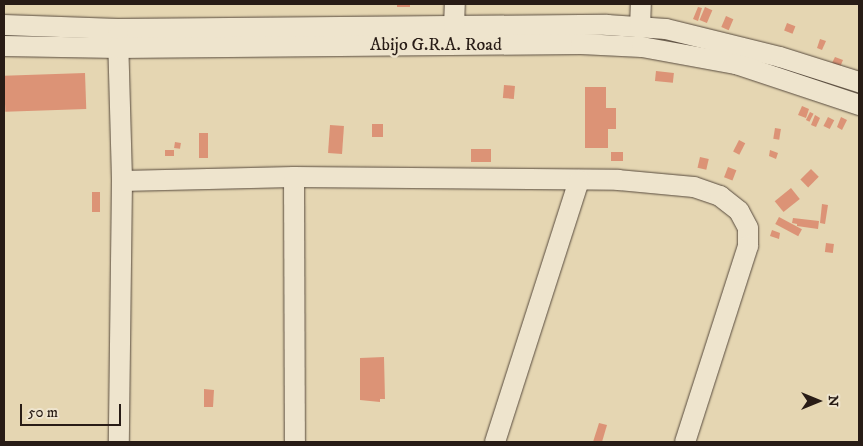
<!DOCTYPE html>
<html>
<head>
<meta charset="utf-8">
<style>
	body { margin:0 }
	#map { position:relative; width:863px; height:446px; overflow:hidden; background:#e5d6b2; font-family:"IM FELL DW Pica",serif }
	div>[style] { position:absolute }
	.building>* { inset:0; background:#dc9376; transform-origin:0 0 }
	.roads { filter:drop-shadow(0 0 1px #574a3d) drop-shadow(0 0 1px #574a3d) }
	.minor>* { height:20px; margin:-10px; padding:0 10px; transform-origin:10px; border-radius:10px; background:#eee4cd }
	span { translate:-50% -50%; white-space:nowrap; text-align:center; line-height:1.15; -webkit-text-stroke:5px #eee4cd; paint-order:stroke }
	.street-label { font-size:18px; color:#281c16 }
	.frame { position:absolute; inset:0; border:5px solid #281c16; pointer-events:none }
	.north { position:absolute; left:793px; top:376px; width:50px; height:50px; -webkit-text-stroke:4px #eee4cd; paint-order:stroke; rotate:90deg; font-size:14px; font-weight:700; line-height:20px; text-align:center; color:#281c16 }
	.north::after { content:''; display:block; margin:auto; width:18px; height:22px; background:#281c16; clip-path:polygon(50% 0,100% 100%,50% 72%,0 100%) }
	.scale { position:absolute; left:20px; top:404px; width:101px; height:22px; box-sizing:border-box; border:2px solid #281c16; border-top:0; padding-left:6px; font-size:15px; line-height:18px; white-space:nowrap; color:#281c16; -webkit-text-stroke:4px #eee4cd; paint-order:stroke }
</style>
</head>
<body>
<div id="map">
	<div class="building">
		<i style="left:397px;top:4px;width:13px;height:3px"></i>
		<i style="clip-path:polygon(698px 7px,702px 8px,698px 21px,693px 19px)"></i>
		<i style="left:705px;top:7px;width:8px;height:14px;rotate:23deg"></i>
		<i style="left:726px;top:16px;width:8px;height:12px;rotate:23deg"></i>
		<i style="left:787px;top:23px;width:9px;height:8px;rotate:21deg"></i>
		<i style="clip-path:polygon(820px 39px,826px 41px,822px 50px,817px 48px)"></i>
		<i style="clip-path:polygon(835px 57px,843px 60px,840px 67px,832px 63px)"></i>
		<i style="left:656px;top:71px;width:18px;height:10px;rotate:6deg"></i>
		<i style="left:85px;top:73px;width:36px;height:81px;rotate:88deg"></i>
		<i style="left:504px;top:85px;width:11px;height:13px;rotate:5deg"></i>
		<i style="clip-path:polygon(585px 87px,606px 87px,606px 108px,616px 108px,616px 129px,608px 129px,608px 148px,585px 148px)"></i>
		<i style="clip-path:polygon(802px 106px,809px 109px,806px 118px,798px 115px)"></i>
		<i style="left:810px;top:112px;width:4px;height:9px;rotate:27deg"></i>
		<i style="clip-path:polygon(815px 115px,820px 118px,816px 127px,811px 125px)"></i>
		<i style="left:828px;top:117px;width:7px;height:10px;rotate:27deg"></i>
		<i style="clip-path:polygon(841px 117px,847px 120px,842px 130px,837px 127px)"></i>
		<i style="left:372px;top:124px;width:11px;height:13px"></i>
		<i style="left:330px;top:125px;width:14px;height:28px;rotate:4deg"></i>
		<i style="left:775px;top:128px;width:6px;height:11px;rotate:9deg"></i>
		<i style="left:199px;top:133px;width:9px;height:25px"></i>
		<i style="left:739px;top:140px;width:7px;height:13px;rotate:27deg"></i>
		<i style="left:175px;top:142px;width:6px;height:6px;rotate:9deg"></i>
		<i style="left:491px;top:149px;width:13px;height:20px;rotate:90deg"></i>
		<i style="left:165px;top:150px;width:9px;height:6px"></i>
		<i style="clip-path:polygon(770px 150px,778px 153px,776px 159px,769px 156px)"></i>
		<i style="left:611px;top:152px;width:12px;height:9px"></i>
		<i style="left:700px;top:157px;width:9px;height:11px;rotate:13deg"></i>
		<i style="left:728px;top:167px;width:9px;height:11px;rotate:21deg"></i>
		<i style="left:811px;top:169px;width:11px;height:15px;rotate:45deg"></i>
		<i style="left:791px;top:188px;width:14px;height:21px;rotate:51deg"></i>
		<i style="left:92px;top:192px;width:8px;height:20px"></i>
		<i style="clip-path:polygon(822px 204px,828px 205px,825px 224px,820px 223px)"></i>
		<i style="left:779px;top:217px;width:26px;height:8px;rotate:28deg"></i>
		<i style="clip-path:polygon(793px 218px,819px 221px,818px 229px,797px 226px,797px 224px,792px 223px)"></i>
		<i style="clip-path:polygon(772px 230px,780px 233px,779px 239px,770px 236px)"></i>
		<i style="left:826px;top:243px;width:8px;height:9px;rotate:7deg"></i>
		<i style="clip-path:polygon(384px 357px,385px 399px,380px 399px,380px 402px,360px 400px,360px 358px)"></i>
		<i style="clip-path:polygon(204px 389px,214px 390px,213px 407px,204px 407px)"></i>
		<i style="clip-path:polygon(599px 423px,607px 425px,602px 442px,593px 442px)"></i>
	</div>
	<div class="roads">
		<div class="minor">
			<i style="left:4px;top:25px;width:114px;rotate:2deg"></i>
			<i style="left:118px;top:29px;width:489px;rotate:-0.5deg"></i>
			<i style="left:607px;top:25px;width:59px;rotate:3.9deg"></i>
			<i style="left:666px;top:29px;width:117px;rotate:13.8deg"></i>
			<i style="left:780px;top:57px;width:83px;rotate:17.6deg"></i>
			<i style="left:454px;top:27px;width:23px;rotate:-88deg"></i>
			<i style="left:640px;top:28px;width:24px;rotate:-88deg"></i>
			<i style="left:118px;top:36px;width:145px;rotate:88.4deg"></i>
			<i style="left:122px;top:181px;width:261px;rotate:90.7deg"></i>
			<i style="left:4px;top:46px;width:114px;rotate:1deg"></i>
			<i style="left:118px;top:48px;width:463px;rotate:-0.5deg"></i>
			<i style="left:581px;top:44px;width:61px;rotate:2.8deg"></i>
			<i style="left:642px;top:47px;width:96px;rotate:10.3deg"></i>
			<i style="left:736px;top:64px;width:130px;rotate:18.4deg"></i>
			<i style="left:294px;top:177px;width:265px;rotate:89.8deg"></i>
			<i style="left:122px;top:181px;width:172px;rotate:-1.3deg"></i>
			<i style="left:294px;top:177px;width:324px;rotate:0.5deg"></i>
			<i style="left:618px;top:180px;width:76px;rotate:5.3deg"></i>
			<i style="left:694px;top:187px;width:28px;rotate:19deg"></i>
			<i style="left:720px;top:196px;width:24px;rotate:38deg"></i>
			<i style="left:739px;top:211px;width:19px;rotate:62deg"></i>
			<i style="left:748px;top:228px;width:18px;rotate:90deg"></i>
			<i style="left:748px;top:246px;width:206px;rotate:107.8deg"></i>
			<i style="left:495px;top:442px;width:275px;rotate:-72.2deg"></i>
		</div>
	</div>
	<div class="street-label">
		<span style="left:436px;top:45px">Abijo G.R.A. Road</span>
	</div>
	<div class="frame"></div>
	<div class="north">N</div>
	<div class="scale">50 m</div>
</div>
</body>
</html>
